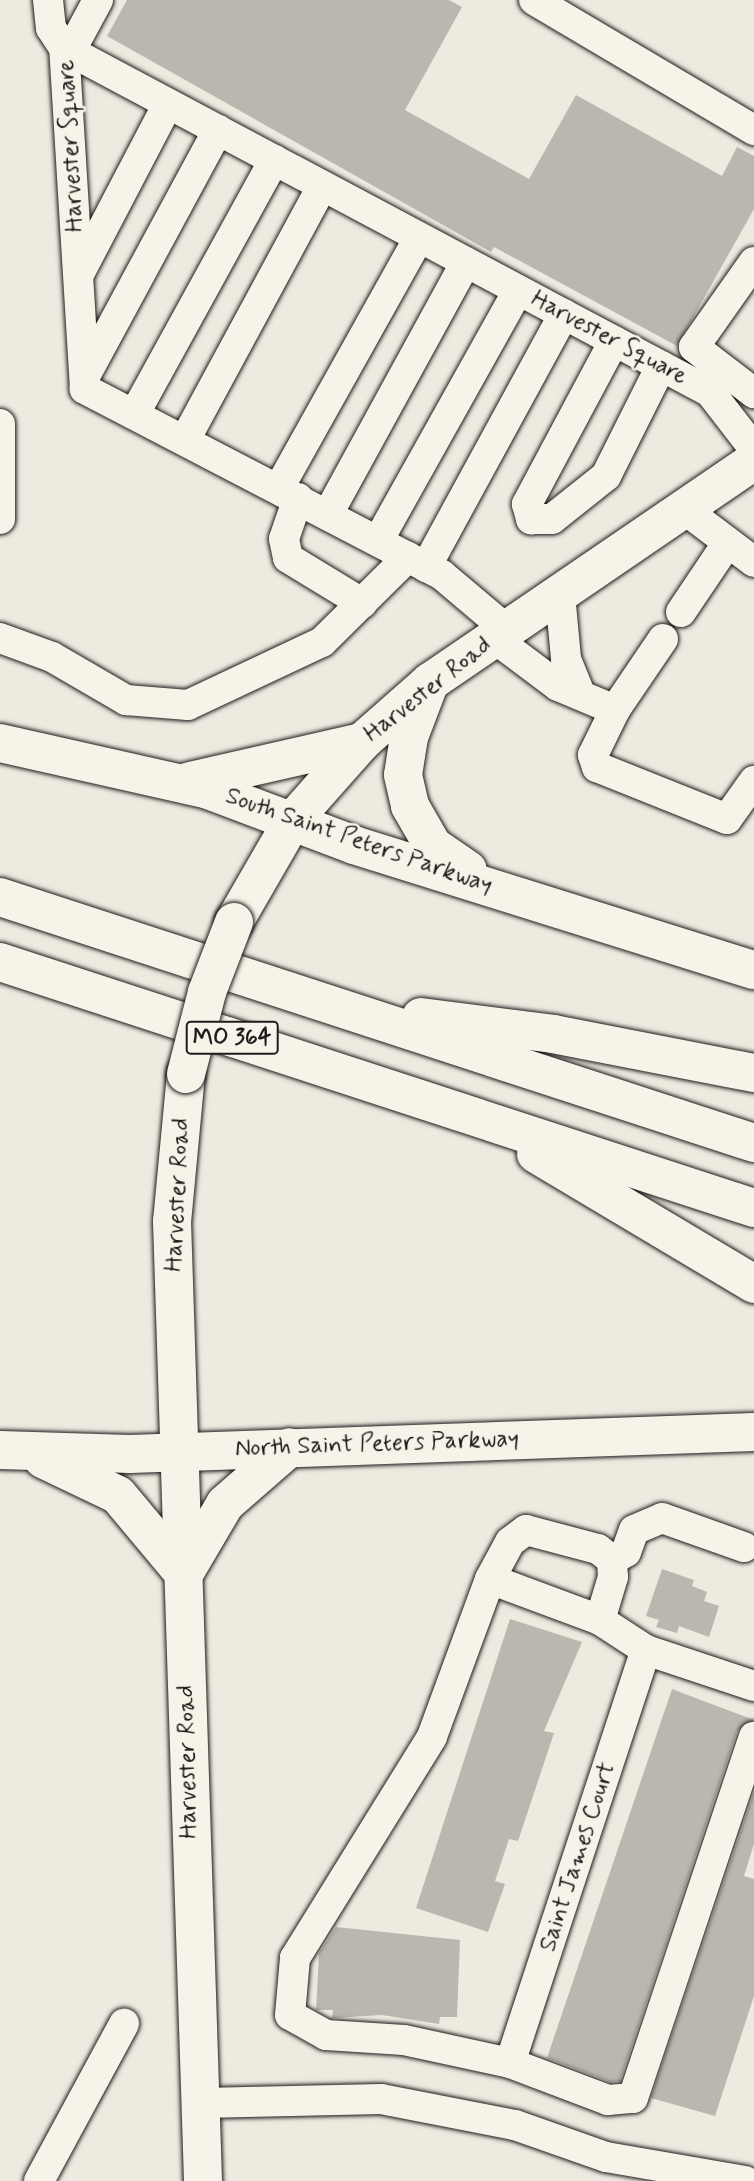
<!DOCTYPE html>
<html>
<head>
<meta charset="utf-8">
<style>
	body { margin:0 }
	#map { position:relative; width:754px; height:2181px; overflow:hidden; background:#eeeae0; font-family:Mynerve,sans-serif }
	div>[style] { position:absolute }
	.building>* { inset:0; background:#bab7af }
	.roads { filter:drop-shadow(0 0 2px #1c1c1c) drop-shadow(0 0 2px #1c1c1c) }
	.minor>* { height:30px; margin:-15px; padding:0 15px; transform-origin:15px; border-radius:15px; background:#f7f3e8 }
	.major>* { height:38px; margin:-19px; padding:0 19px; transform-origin:19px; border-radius:19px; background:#f7f3e8 }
	.highway>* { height:38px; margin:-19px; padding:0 19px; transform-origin:19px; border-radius:19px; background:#f7f3e8 }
	.bridges { filter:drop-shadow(0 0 2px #1c1c1c) drop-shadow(0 0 2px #1c1c1c) }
	.major-bridge>* { height:38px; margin:-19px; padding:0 19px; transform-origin:19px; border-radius:19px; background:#f7f3e8 }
	span { translate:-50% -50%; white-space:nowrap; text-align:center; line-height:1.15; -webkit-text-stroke:5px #f7f3e8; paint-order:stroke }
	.shield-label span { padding:2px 5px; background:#f7f3e8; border:2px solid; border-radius:5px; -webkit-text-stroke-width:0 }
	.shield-label { font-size:23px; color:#1c1c1c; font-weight:700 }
	.street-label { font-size:24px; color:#1c1c1c }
</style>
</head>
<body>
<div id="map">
	<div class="building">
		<i style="clip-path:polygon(127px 0,449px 0,462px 7px,405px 110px,529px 179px,576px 95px,722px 176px,737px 147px,754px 156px,754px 209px,677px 346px,494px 247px,491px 252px,107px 36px)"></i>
		<i style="clip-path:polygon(662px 1569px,694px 1580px,692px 1586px,707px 1592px,704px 1601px,719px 1606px,709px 1637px,679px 1626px,677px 1633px,656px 1627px,659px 1620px,646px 1616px)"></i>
		<i style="clip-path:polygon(510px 1619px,582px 1642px,544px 1731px,554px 1733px,518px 1841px,509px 1839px,495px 1881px,505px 1884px,488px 1932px,416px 1908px)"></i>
		<i style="clip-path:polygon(672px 1689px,754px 1720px,737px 1731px,620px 2081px,611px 2082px,547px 2058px)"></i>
		<i style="clip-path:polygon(754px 1792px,754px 1844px,744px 1876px,754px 1879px,754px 1996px,715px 2116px,651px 2098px)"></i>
		<i style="clip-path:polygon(336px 1927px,460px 1940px,457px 2017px,440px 2017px,439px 2024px,382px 2015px,332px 2018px,333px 2010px,316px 2010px,319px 1953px)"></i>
	</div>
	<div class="roads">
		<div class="minor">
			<i style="left:48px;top:0;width:28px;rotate:84deg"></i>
			<i style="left:51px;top:28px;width:24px;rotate:57deg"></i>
			<i style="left:534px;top:0;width:256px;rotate:30.6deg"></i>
			<i style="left:70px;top:52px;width:59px;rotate:-61.7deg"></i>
			<i style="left:754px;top:262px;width:104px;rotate:125.2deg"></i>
			<i style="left:694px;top:347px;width:76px;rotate:37.5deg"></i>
			<i style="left:79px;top:274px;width:192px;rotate:-62.4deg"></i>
			<i style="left:614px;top:341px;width:185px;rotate:118.1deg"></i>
			<i style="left:527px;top:504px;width:16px;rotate:75deg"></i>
			<i style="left:531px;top:519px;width:21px"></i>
			<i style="left:552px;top:519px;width:69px;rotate:-38.5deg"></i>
			<i style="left:606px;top:476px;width:123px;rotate:-63.4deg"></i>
			<i style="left:85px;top:376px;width:280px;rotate:-61.6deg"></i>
			<i style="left:135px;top:413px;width:289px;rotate:-61.2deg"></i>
			<i style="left:0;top:424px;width:95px;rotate:90deg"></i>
			<i style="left:186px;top:438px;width:286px;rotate:-61.6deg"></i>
			<i style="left:279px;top:488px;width:287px;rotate:-60.8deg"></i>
			<i style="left:298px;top:498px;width:43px;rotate:108.9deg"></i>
			<i style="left:284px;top:539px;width:19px;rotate:78deg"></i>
			<i style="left:288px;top:558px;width:87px;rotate:31.3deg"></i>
			<i style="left:684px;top:509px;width:88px;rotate:37.1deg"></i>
			<i style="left:328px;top:514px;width:287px;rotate:-61.3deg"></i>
			<i style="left:378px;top:541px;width:287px;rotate:-60.8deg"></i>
			<i style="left:426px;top:567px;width:288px;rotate:-61.4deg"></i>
			<i style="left:560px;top:594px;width:65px;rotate:84.7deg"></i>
			<i style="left:566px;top:659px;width:32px;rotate:68deg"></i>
			<i style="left:681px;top:612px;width:81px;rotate:-56.1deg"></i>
			<i style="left:507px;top:630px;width:85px;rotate:-139.8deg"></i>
			<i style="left:442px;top:575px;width:403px;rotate:-152.5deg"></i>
			<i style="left:85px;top:389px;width:342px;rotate:-93.5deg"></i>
			<i style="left:64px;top:48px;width:732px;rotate:28.04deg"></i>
			<i style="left:710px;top:392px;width:72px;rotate:52.3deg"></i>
			<i style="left:0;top:638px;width:55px;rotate:20.1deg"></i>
			<i style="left:52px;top:657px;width:86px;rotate:30.2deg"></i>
			<i style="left:126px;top:700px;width:62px;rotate:4.6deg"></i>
			<i style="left:188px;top:705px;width:148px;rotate:-25.2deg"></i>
			<i style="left:322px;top:642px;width:121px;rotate:-44.7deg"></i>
			<i style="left:494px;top:638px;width:80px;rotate:36.9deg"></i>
			<i style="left:558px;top:686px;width:62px;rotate:22.8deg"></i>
			<i style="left:663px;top:639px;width:86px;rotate:124.1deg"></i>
			<i style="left:615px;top:710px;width:50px;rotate:116.1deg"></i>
			<i style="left:593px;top:755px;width:13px;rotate:72deg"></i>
			<i style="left:597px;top:767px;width:140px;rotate:21.8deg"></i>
			<i style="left:727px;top:819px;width:47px;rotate:-54.6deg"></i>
			<i style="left:612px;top:1560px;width:16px;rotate:-30deg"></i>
			<i style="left:626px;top:1552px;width:23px;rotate:-70deg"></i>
			<i style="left:634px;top:1530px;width:30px;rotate:-23deg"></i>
			<i style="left:662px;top:1518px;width:87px;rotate:19.5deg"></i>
			<i style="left:490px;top:1579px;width:42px;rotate:-61.6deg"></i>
			<i style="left:510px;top:1542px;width:20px;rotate:-37deg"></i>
			<i style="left:526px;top:1530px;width:74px;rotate:14.8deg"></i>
			<i style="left:598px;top:1549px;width:18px;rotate:38deg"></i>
			<i style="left:612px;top:1560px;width:17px;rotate:87deg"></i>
			<i style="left:613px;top:1577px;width:45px;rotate:106.8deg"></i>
			<i style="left:754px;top:1686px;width:114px;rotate:-161.6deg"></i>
			<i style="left:646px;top:1650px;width:55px;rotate:-146.9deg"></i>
			<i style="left:600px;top:1620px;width:117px;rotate:-159.6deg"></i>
			<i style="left:490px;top:1579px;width:168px;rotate:110.2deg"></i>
			<i style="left:432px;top:1737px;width:260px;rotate:121.8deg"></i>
			<i style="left:295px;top:1958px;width:57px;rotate:95deg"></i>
			<i style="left:290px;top:2015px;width:41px;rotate:29.1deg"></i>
			<i style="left:326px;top:2035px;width:78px;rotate:3.7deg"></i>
			<i style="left:404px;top:2040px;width:108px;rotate:12.2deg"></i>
			<i style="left:510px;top:2063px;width:105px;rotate:20.7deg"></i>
			<i style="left:608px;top:2100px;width:25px;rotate:-5deg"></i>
			<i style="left:633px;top:2098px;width:381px;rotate:-71.5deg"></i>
			<i style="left:510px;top:2063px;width:435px;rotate:-71.8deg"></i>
			<i style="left:202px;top:2103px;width:179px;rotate:-1.3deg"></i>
			<i style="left:381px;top:2099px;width:136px;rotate:11deg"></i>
			<i style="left:515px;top:2125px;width:96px;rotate:19.4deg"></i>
			<i style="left:606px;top:2157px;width:141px;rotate:9.8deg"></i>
			<i style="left:39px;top:2181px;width:179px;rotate:-61.6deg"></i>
		</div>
		<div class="major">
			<i style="left:428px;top:687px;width:53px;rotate:110.8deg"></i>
			<i style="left:409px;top:737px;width:38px;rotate:99deg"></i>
			<i style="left:403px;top:775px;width:32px;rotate:77deg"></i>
			<i style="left:410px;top:806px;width:46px;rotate:60.1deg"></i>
			<i style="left:433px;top:846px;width:42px;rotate:34.4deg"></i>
			<i style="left:0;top:743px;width:213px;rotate:12.7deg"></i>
			<i style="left:208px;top:790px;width:156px;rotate:20.6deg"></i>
			<i style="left:354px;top:845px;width:419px;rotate:17.4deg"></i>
			<i style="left:190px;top:781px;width:176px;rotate:-12.8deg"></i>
			<i style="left:234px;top:922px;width:118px;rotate:-60deg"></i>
			<i style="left:293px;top:820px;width:104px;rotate:-48.5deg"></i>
			<i style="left:362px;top:742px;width:91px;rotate:-41.4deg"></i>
			<i style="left:430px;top:682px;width:392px;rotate:-34.3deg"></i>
			<i style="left:186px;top:1074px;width:148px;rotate:95.4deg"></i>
			<i style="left:172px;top:1221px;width:961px;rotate:88.15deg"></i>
			<i style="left:0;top:1450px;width:130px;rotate:1.8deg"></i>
			<i style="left:130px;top:1454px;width:624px;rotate:-2.02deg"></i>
			<i style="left:43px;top:1459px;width:83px;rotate:25.6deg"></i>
			<i style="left:118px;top:1495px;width:103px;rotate:50.1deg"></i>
			<i style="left:185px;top:1572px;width:79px;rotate:-59.5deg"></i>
			<i style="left:225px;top:1504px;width:86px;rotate:-41.2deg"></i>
		</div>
		<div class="highway">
			<i style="left:0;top:897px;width:793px;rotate:18.07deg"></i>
			<i style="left:0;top:962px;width:793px;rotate:18.07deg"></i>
			<i style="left:421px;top:1017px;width:133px;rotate:7.3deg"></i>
			<i style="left:553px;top:1034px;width:205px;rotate:11deg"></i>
			<i style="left:536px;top:1154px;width:254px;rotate:30.8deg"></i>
		</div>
	</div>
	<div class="bridges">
		<div class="major-bridge">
			<i style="left:186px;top:1074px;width:85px;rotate:-75.6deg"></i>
			<i style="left:207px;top:992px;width:75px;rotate:-68.9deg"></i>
		</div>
	</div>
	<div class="shield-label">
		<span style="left:232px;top:1038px">MO 364</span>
	</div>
	<div class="street-label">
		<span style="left:71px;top:146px;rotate:-93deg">Harvester Square</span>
		<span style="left:609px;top:338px;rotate:28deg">Harvester Square</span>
		<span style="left:428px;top:690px;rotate:-38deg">Harvester Road</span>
		<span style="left:359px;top:841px;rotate:19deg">South Saint Peters Parkway</span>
		<span style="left:178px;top:1195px;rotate:-87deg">Harvester Road</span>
		<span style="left:377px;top:1444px;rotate:-2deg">North Saint Peters Parkway</span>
		<span style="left:188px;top:1762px;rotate:-91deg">Harvester Road</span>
		<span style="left:578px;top:1857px;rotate:-72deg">Saint James Court</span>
	</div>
</div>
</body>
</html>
